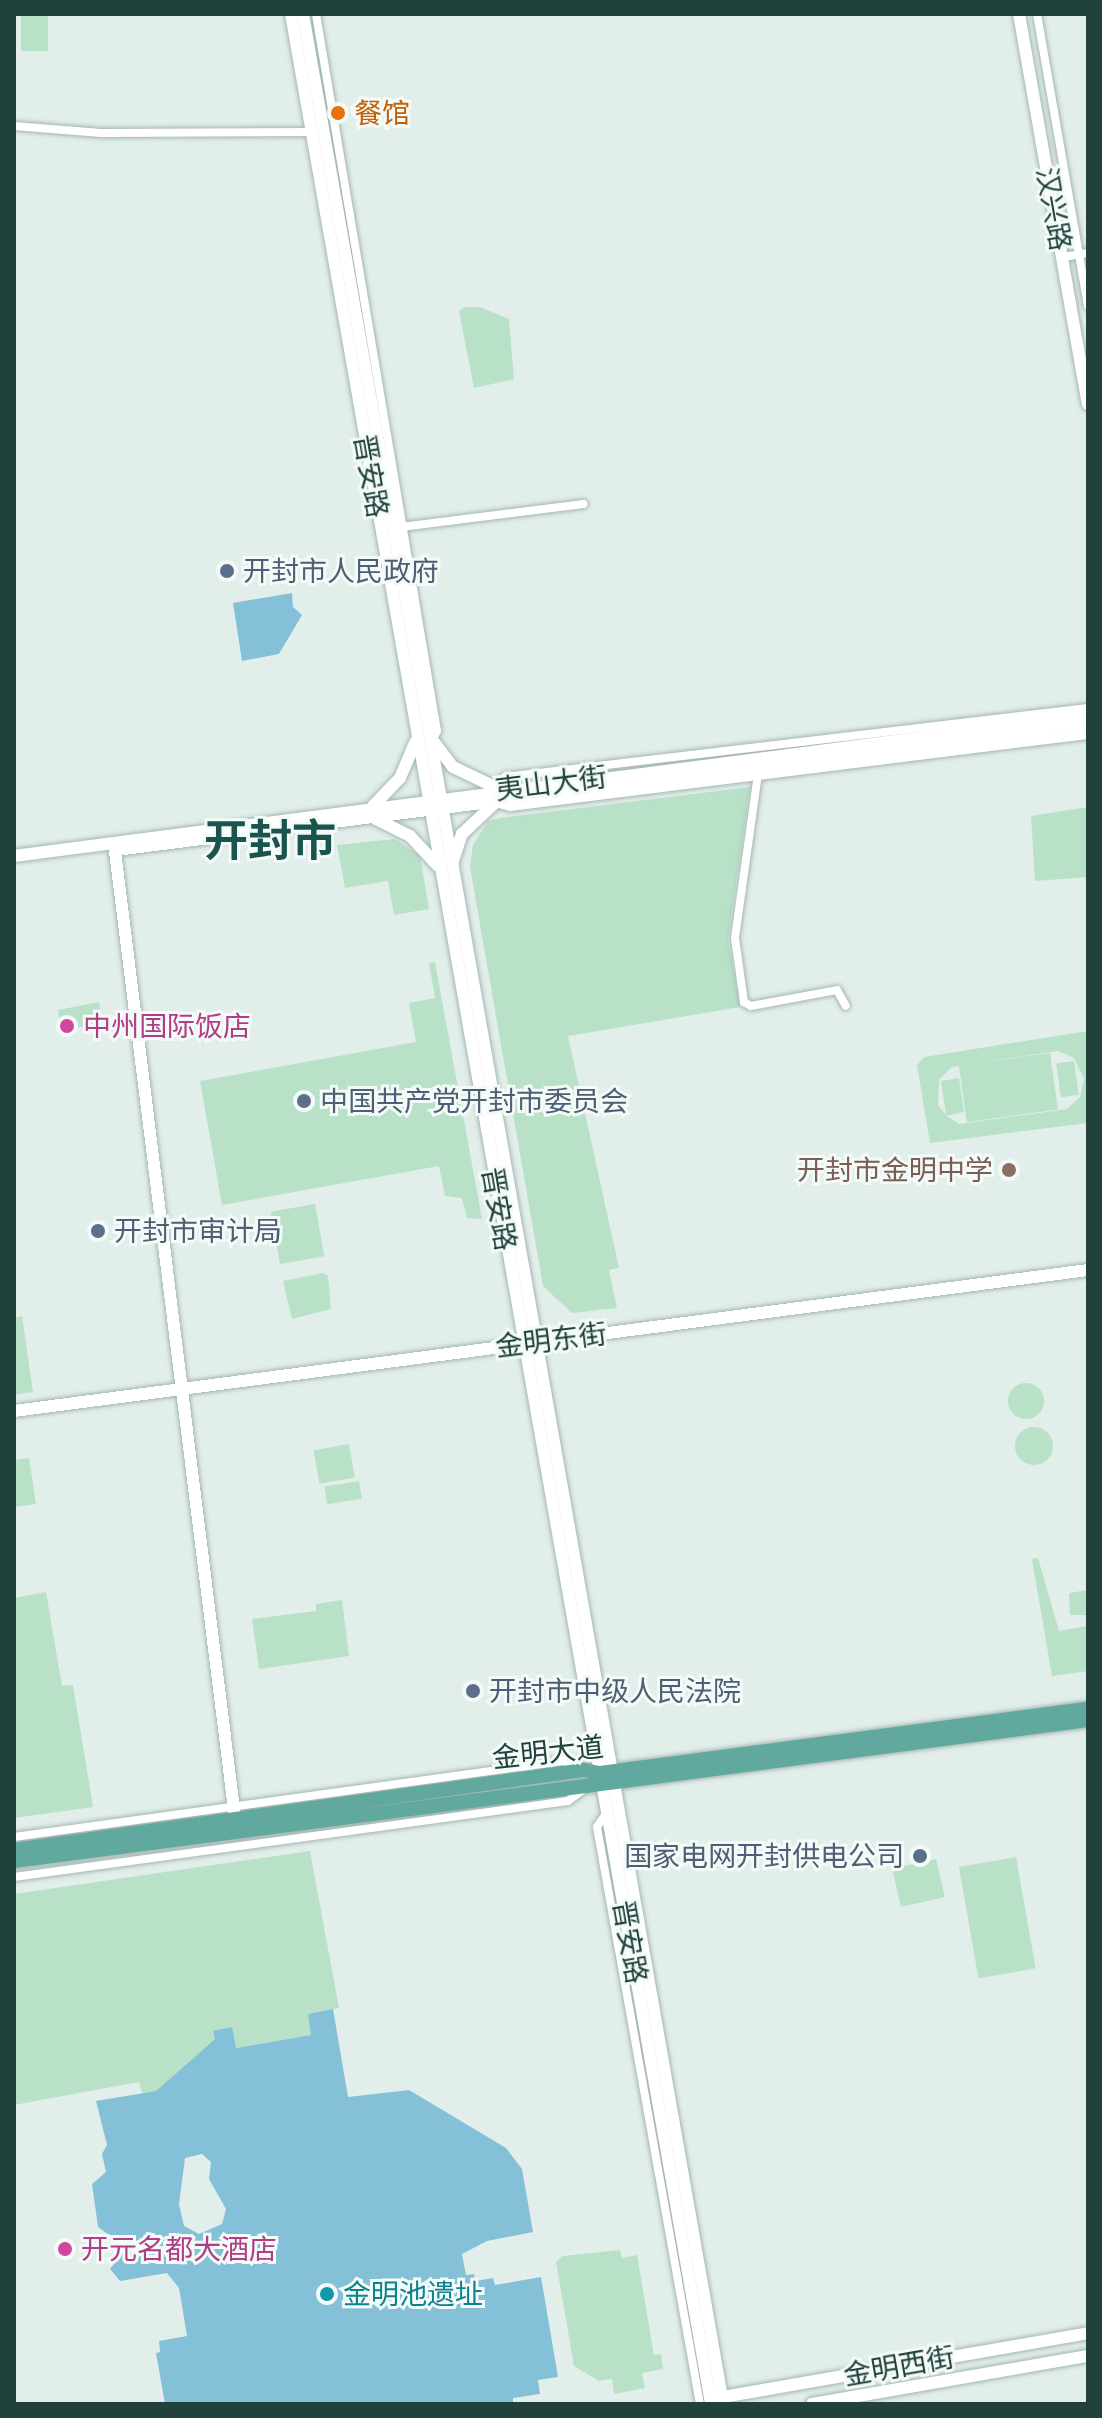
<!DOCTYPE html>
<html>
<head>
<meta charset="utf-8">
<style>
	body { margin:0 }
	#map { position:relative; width:1102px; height:2418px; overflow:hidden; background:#e2eeea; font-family:Quicksand,"Noto Sans SC",sans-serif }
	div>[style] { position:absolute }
	.green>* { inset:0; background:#b8e1c8; transform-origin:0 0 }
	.round { border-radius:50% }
	.water>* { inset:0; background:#84c1d9 }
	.roads { filter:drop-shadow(0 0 2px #a4b7b2) drop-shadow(0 0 2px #a4b7b2) }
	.street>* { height:8px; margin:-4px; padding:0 4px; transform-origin:4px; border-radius:4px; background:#fff }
	.secondary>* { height:12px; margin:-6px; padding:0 6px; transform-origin:6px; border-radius:6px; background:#fff }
	.primary>* { height:14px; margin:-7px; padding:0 7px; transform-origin:7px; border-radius:7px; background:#61a89f }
	.dots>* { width:22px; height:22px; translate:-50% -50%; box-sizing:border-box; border:4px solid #f3faf7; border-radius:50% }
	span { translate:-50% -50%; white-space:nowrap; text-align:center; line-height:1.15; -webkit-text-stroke:6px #f3faf7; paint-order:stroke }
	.food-label { font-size:28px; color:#c56008 }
	.left { translate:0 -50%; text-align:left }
	.street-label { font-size:28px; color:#20413c }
	.service-label { font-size:28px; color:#4e5e75 }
	.right { translate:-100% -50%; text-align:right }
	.hotel-label { font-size:28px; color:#b23c85 }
	.education-label { font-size:28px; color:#785e54 }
	.culture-label { font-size:28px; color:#0d838f }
	.town-label { font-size:44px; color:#19554e; font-weight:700 }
	.frame { position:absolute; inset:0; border:16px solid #20413c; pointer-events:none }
</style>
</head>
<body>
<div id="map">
	<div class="green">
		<i style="left:21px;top:14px;width:27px;height:37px"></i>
		<i style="clip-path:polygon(464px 307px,480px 307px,509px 319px,514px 379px,474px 388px,459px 311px)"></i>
		<i style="clip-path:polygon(750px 787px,728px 939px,740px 1007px,568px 1036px,619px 1268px,609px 1270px,617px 1308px,572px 1313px,543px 1286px,470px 867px,473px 845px,488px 821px,500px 818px)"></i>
		<i style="clip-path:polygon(1088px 807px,1088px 877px,1035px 881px,1031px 816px)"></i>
		<i style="clip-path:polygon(395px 839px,420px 856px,429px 909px,394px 915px,388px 881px,345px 888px,337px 845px)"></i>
		<i style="clip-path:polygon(435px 962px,482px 1219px,467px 1218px,462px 1198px,445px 1196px,439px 1166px,222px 1205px,200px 1081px,416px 1042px,409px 1003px,435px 998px,429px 963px)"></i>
		<i style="left:99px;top:1002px;width:21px;height:42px;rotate:79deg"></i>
		<i style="clip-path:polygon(evenodd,1088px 1031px,1088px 1123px,930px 1143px,917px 1065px,924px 1057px,1088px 1031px,1058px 1051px,1074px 1058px,1084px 1079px,1080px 1097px,1067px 1109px,960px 1124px,946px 1116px,964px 1112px,959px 1078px,941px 1081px,946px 1115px,938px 1105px,939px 1080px,952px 1067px,1058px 1051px)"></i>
		<i style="left:1050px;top:1053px;width:57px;height:92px;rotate:82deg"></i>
		<i style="left:1074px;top:1061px;width:34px;height:18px;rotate:82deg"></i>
		<i style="left:315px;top:1204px;width:53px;height:45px;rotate:80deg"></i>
		<i style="clip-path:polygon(323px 1273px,328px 1276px,331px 1309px,292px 1319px,283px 1281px)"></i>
		<i style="clip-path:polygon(22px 1316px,33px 1392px,14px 1395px,14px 1318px)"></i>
		<i class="round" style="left:1008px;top:1383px;width:36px;height:36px"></i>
		<i class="round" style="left:1015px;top:1427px;width:38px;height:38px"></i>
		<i style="left:349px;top:1444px;width:34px;height:36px;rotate:80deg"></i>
		<i style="clip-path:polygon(29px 1458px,36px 1504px,14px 1507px,14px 1460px)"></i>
		<i style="left:359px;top:1481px;width:18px;height:35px;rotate:81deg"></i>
		<i style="clip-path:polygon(1038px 1558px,1059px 1631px,1088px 1626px,1088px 1671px,1052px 1676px,1032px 1559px)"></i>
		<i style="clip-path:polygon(1088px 1590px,1088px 1615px,1070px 1615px,1069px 1593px)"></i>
		<i style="clip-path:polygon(46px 1592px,62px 1686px,73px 1685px,93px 1807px,14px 1818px,14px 1598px)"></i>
		<i style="clip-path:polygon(342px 1600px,349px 1656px,259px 1669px,252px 1619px,316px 1611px,316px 1604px)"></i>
		<i style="clip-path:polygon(310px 1851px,339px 2008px,308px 2014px,312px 2035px,235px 2048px,213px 2031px,215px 2039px,156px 2091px,142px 2093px,139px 2082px,14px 2105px,14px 1894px)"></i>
		<i style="left:1016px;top:1857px;width:113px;height:58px;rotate:80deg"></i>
		<i style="left:936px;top:1859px;width:39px;height:45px;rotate:77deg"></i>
		<i style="clip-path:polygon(620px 2250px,622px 2258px,637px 2255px,654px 2355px,661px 2354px,663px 2369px,642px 2373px,645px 2388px,614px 2394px,612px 2379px,599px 2381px,574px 2366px,556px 2262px,563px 2256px)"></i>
	</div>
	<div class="water">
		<i style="clip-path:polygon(292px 593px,293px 607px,302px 615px,279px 654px,242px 661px,233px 603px)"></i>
		<i style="clip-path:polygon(evenodd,333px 2009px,348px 2097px,409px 2090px,506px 2148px,522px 2169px,533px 2232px,487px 2241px,462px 2254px,466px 2275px,474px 2274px,475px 2281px,493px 2278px,495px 2285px,541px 2277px,558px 2377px,538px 2380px,540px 2394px,513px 2398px,513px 2404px,165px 2404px,156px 2353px,160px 2352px,159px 2341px,187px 2336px,179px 2288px,167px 2273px,120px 2281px,110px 2269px,118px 2259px,115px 2239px,98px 2227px,92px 2184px,106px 2172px,102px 2154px,107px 2145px,96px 2101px,156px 2091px,215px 2039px,213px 2031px,232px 2027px,236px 2048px,311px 2035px,308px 2014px,333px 2009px,202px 2154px,211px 2162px,209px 2179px,226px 2209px,222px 2224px,199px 2234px,184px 2226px,179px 2204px,185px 2158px,202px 2154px)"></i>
	</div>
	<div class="roads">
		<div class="street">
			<i style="left:316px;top:14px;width:727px;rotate:80.42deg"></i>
			<i style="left:437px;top:731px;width:11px;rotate:117deg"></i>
			<i style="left:1037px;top:14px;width:296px;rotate:80.1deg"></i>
			<i style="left:14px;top:126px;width:87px;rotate:4.6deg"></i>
			<i style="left:101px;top:133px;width:210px;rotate:-0.3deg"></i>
			<i style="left:1069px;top:256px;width:19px;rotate:-9deg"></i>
			<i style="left:401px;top:527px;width:184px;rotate:-7.2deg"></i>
			<i style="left:758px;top:774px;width:166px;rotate:98deg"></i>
			<i style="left:735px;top:938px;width:65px;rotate:82deg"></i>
			<i style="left:744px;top:1002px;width:8px;rotate:30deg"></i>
			<i style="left:751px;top:1006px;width:87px;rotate:-10.5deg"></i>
			<i style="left:837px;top:990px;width:18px;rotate:61deg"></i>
			<i style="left:490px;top:789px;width:19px;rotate:-39deg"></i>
			<i style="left:505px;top:777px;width:587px;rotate:-6.75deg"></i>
			<i style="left:496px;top:803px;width:15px;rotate:16deg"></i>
			<i style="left:510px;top:807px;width:582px;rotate:-7.1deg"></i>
			<i style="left:607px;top:1812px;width:18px;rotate:124deg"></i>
			<i style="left:597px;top:1827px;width:586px;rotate:79.88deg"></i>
			<i style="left:14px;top:1837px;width:554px;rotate:-7.88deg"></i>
			<i style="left:563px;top:1761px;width:18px;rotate:22deg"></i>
			<i style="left:14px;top:1877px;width:559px;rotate:-7.81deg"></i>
			<i style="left:568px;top:1801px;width:20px;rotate:-37deg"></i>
		</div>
		<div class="secondary">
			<i style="left:291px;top:14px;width:2427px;rotate:80.03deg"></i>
			<i style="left:303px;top:14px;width:2427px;rotate:80.03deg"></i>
			<i style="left:1019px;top:14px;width:396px;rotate:80deg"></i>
			<i style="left:431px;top:738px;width:36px;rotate:53deg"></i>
			<i style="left:453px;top:767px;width:49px;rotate:25.5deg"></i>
			<i style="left:373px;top:806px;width:39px;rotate:-46deg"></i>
			<i style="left:400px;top:778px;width:39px;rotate:-67deg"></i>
			<i style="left:370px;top:816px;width:45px;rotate:26.6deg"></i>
			<i style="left:410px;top:836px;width:40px;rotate:47deg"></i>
			<i style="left:124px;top:849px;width:972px;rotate:-7.33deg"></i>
			<i style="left:115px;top:851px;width:981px;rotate:82.92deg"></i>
			<i style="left:14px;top:856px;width:1083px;rotate:-7.43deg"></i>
			<i style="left:452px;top:864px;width:32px;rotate:-72deg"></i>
			<i style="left:462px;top:834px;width:50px;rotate:-43.4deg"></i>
			<i style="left:14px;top:1411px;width:1083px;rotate:-7.48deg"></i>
			<i style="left:717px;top:2398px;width:377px;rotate:-9.9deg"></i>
			<i style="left:812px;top:2404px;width:280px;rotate:-9.9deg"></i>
		</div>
		<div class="primary">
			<i style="left:14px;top:1850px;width:576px;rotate:-7.99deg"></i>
			<i style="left:584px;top:1770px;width:16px;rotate:11deg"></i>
			<i style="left:600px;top:1773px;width:492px;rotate:-7.5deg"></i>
			<i style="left:14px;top:1861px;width:1083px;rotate:-7.48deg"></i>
		</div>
	</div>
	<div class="dots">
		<i style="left:338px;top:113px;background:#e8710a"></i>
		<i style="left:227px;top:571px;background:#5c6f8a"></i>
		<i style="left:67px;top:1026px;background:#d1479c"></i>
		<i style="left:304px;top:1101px;background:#5c6f8a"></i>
		<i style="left:1009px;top:1170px;background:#8d6e63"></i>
		<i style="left:98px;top:1231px;background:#5c6f8a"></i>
		<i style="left:473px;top:1691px;background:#5c6f8a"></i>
		<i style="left:920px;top:1856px;background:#5c6f8a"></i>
		<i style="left:65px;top:2249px;background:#d1479c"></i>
		<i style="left:327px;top:2294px;background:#0f9aa8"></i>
	</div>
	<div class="food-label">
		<span class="left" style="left:354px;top:113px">餐馆</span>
	</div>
	<div class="street-label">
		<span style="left:1054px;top:209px;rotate:80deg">汉兴路</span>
		<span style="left:371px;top:476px;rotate:80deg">晋安路</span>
		<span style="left:551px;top:783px;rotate:-7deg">夷山大街</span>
		<span style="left:499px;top:1209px;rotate:80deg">晋安路</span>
		<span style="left:551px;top:1340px;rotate:-7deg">金明东街</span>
		<span style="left:548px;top:1752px;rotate:-6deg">金明大道</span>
		<span style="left:630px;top:1942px;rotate:80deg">晋安路</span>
		<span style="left:899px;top:2366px;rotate:-10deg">金明西街</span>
	</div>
	<div class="service-label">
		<span class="left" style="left:243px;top:571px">开封市人民政府</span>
		<span class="left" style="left:320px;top:1101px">中国共产党开封市委员会</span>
		<span class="left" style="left:114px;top:1231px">开封市审计局</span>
		<span class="left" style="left:489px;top:1691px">开封市中级人民法院</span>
		<span class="right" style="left:904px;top:1856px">国家电网开封供电公司</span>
	</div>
	<div class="hotel-label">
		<span class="left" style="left:83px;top:1026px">中州国际饭店</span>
		<span class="left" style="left:81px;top:2249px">开元名都大酒店</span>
	</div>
	<div class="education-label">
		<span class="right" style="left:993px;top:1170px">开封市金明中学</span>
	</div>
	<div class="culture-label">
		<span class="left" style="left:343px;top:2294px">金明池遗址</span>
	</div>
	<div class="town-label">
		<span style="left:270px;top:840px">开封市</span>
	</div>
	<div class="frame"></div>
</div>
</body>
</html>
